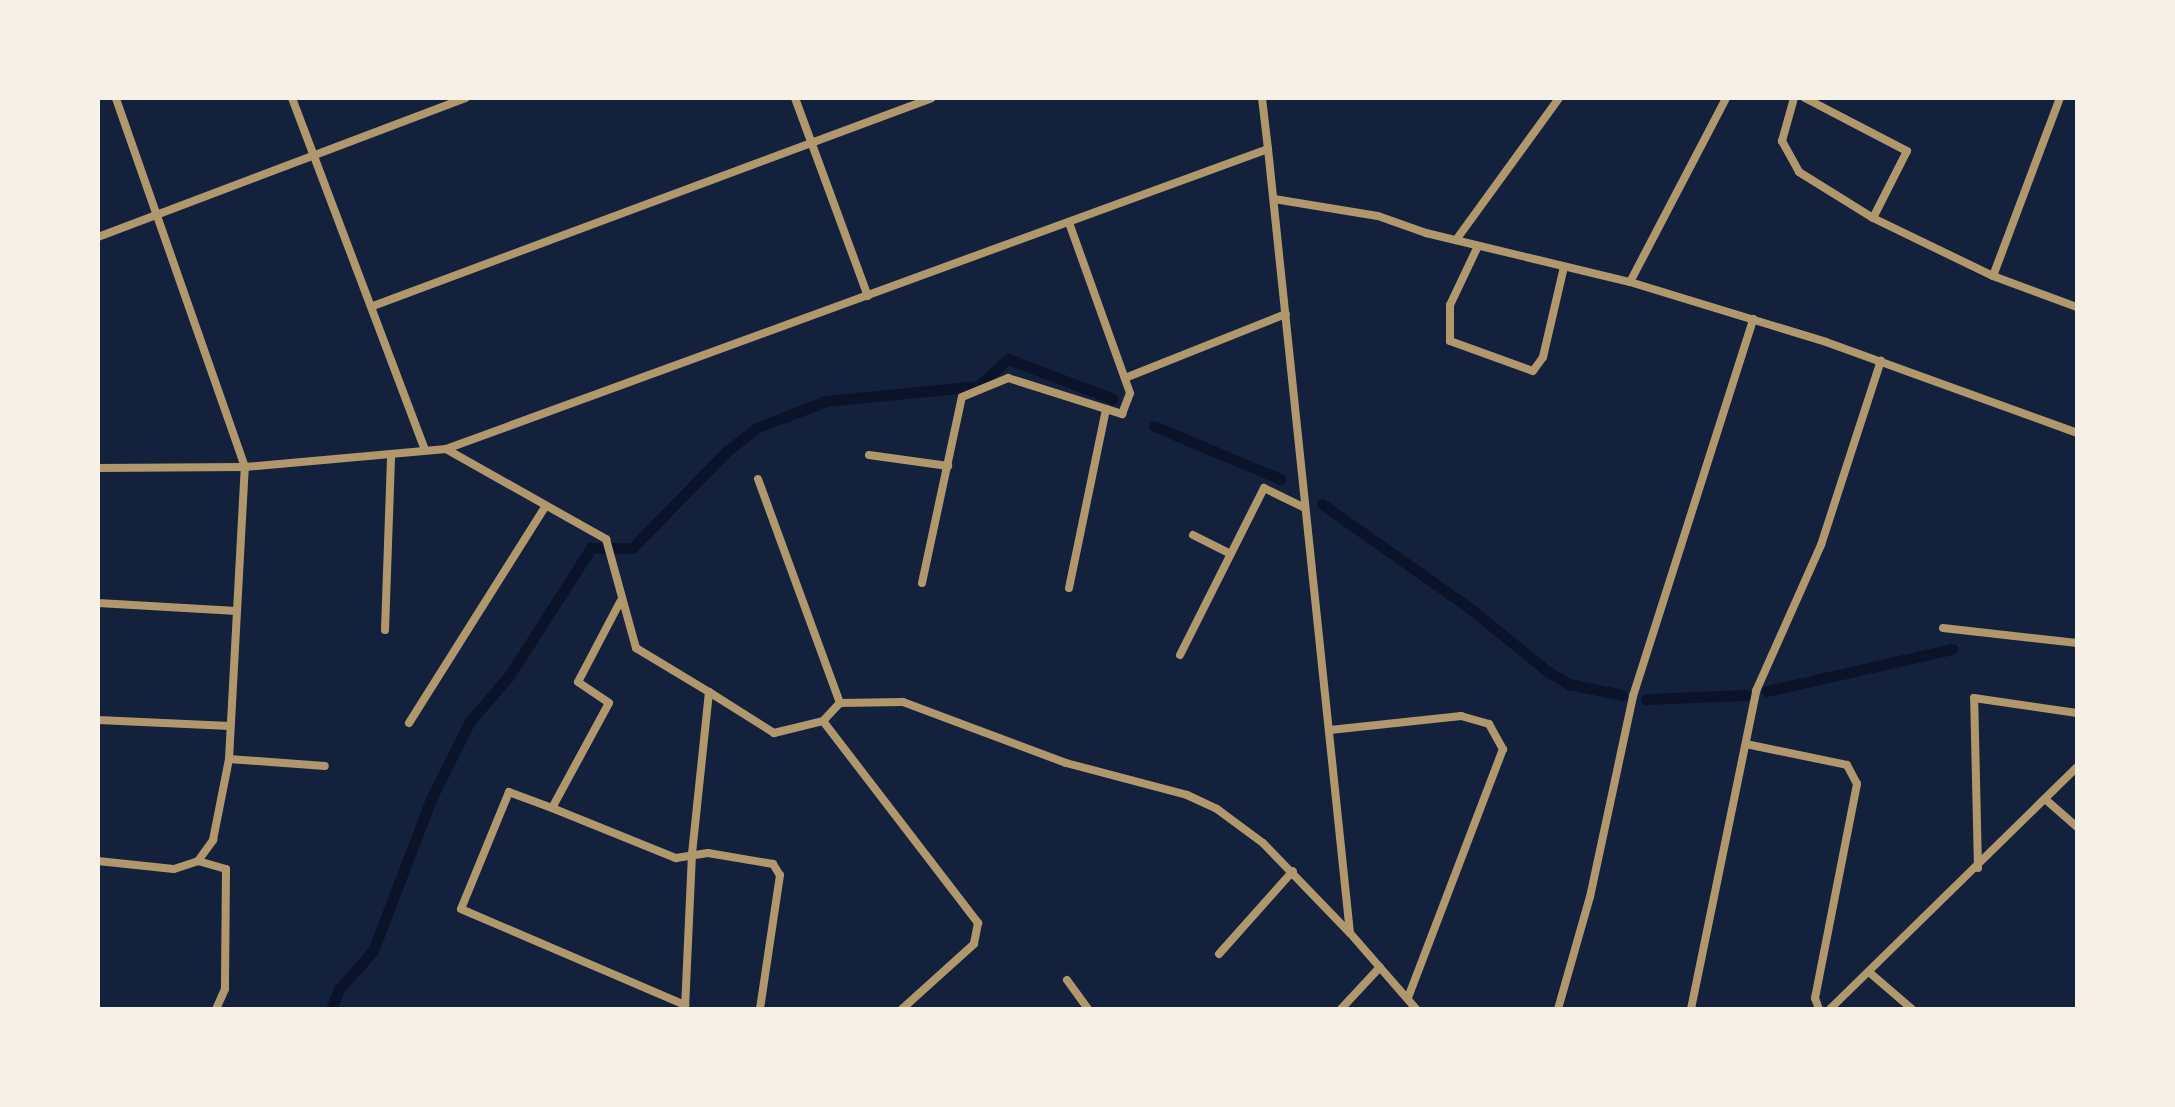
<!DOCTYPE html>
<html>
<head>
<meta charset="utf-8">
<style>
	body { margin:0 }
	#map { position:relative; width:2175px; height:1107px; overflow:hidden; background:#14213d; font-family:"PT Sans",sans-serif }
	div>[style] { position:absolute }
	.stream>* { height:11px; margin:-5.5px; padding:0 5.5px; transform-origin:5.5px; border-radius:5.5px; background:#0b132b }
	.minor>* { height:8px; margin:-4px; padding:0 4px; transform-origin:4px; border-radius:4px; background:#b1986c }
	span { translate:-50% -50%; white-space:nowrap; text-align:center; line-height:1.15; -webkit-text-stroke:6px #f6f1e7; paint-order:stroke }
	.frame { position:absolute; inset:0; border:100px solid #f6f1e7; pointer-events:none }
</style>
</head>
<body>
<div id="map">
	<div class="stream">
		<i style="left:1154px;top:426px;width:137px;rotate:22.8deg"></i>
		<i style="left:1322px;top:504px;width:184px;rotate:35.2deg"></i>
		<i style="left:1472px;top:610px;width:97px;rotate:39.1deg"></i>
		<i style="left:1547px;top:671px;width:26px;rotate:31deg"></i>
		<i style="left:1569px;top:684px;width:54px;rotate:11.7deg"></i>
		<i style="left:1767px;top:691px;width:190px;rotate:-12.8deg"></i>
		<i style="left:1646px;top:699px;width:100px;rotate:-2.3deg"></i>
		<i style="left:331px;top:1009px;width:22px;rotate:-68deg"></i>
		<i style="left:339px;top:989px;width:51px;rotate:-48.2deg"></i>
		<i style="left:373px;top:951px;width:163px;rotate:-69.1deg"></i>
		<i style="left:431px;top:799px;width:87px;rotate:-63.4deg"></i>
		<i style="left:470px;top:721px;width:60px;rotate:-49.1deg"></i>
		<i style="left:509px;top:676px;width:152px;rotate:-57.4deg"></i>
		<i style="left:591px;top:548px;width:41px"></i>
		<i style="left:632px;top:548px;width:136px;rotate:-45.6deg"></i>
		<i style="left:727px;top:451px;width:37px;rotate:-38deg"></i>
		<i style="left:756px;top:428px;width:75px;rotate:-21.1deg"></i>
		<i style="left:826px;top:401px;width:153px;rotate:-5.6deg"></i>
		<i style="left:978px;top:386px;width:40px;rotate:-42deg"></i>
		<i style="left:1008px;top:359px;width:112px;rotate:20.9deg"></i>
	</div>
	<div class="minor">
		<i style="left:292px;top:98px;width:376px;rotate:69.3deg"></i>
		<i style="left:795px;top:98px;width:211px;rotate:69.8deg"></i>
		<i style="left:1262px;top:98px;width:51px;rotate:83.3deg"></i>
		<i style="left:1794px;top:98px;width:45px;rotate:105.6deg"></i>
		<i style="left:1782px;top:141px;width:35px;rotate:61deg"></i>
		<i style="left:1799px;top:172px;width:87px;rotate:31.9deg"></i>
		<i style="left:1873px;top:218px;width:133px;rotate:25.8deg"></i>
		<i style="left:1993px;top:276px;width:90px;rotate:20.3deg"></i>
		<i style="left:1805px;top:98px;width:115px;rotate:27.5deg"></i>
		<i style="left:1907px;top:151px;width:75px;rotate:116.9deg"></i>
		<i style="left:1274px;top:199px;width:105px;rotate:9.3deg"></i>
		<i style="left:1378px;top:216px;width:51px;rotate:19.5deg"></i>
		<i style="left:1426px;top:233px;width:210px;rotate:13.5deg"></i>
		<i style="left:1630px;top:282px;width:205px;rotate:17deg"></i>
		<i style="left:1826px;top:342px;width:267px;rotate:19.9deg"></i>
		<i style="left:98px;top:237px;width:393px;rotate:-20.7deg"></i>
		<i style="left:1456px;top:240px;width:175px;rotate:-54deg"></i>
		<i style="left:1478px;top:246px;width:65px;rotate:115.4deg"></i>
		<i style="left:1450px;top:305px;width:36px;rotate:90deg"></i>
		<i style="left:1450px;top:341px;width:88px;rotate:19.9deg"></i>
		<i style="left:1533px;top:371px;width:17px;rotate:-54deg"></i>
		<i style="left:1543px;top:357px;width:92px;rotate:-76.9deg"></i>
		<i style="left:1993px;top:276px;width:190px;rotate:-69.4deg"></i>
		<i style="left:1630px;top:282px;width:208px;rotate:-62.4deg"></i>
		<i style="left:373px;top:306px;width:596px;rotate:-20.41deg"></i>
		<i style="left:1125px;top:378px;width:173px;rotate:-21.7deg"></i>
		<i style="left:446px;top:449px;width:184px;rotate:29.4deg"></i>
		<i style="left:606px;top:539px;width:113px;rotate:74.6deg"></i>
		<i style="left:636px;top:648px;width:85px;rotate:31.1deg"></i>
		<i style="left:709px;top:692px;width:163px;rotate:96deg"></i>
		<i style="left:692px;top:854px;width:155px;rotate:92.6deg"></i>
		<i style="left:869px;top:455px;width:80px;rotate:7.9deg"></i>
		<i style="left:98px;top:468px;width:147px;rotate:-0.4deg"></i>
		<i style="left:245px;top:467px;width:202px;rotate:-5.1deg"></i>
		<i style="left:446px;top:449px;width:875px;rotate:-20.05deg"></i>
		<i style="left:1268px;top:149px;width:788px;rotate:84.03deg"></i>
		<i style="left:1350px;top:933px;width:101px;rotate:49deg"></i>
		<i style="left:758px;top:479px;width:239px;rotate:69.9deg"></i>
		<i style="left:1193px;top:535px;width:42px;rotate:26.6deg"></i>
		<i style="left:922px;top:583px;width:190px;rotate:-77.9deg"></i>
		<i style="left:962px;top:397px;width:50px;rotate:-22.4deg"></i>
		<i style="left:1008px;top:378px;width:120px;rotate:17.5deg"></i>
		<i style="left:1122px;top:414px;width:22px;rotate:-69deg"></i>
		<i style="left:1130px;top:393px;width:181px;rotate:-109.7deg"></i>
		<i style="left:1069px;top:588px;width:183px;rotate:-78.3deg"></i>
		<i style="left:620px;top:602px;width:90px;rotate:117.7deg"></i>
		<i style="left:578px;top:682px;width:37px;rotate:34deg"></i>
		<i style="left:609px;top:703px;width:119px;rotate:118.5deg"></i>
		<i style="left:552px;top:808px;width:46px;rotate:-159.6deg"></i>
		<i style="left:509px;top:792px;width:126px;rotate:112.3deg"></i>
		<i style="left:461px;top:909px;width:244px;rotate:23.2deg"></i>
		<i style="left:98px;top:603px;width:139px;rotate:3.3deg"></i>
		<i style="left:1943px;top:628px;width:135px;rotate:6.4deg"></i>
		<i style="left:385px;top:630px;width:173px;rotate:-88deg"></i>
		<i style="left:1180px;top:655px;width:187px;rotate:-63.3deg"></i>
		<i style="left:1264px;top:488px;width:43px;rotate:26deg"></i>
		<i style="left:709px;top:692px;width:77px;rotate:32.2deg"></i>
		<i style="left:774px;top:733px;width:50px;rotate:-13.8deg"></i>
		<i style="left:823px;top:721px;width:25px;rotate:-47deg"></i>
		<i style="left:840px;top:703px;width:63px;rotate:-0.9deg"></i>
		<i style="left:903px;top:702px;width:174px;rotate:20.5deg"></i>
		<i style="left:1066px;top:763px;width:125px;rotate:14.8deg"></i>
		<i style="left:1187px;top:795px;width:33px;rotate:25deg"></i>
		<i style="left:1217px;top:809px;width:57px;rotate:36.5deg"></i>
		<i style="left:1263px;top:843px;width:125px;rotate:46deg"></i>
		<i style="left:98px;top:720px;width:132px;rotate:2.6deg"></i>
		<i style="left:823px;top:721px;width:255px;rotate:52.5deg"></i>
		<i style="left:978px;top:923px;width:21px;rotate:101deg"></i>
		<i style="left:974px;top:944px;width:97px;rotate:137.9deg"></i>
		<i style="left:409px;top:723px;width:253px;rotate:-57.8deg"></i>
		<i style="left:1330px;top:730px;width:132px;rotate:-6.1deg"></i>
		<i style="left:1461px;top:716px;width:29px;rotate:16deg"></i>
		<i style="left:1489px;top:724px;width:29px;rotate:61deg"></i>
		<i style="left:1503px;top:749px;width:267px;rotate:110.9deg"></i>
		<i style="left:1746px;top:744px;width:103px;rotate:11.7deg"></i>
		<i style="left:1847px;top:765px;width:21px;rotate:62deg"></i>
		<i style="left:1857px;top:784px;width:218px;rotate:101.1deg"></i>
		<i style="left:1815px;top:998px;width:12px;rotate:70deg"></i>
		<i style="left:229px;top:759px;width:96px;rotate:4.2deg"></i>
		<i style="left:2045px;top:799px;width:43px;rotate:41.2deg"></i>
		<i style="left:552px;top:808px;width:134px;rotate:22deg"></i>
		<i style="left:676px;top:858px;width:32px;rotate:-9deg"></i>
		<i style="left:708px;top:853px;width:66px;rotate:9.6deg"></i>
		<i style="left:773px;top:864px;width:13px;rotate:58deg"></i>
		<i style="left:780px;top:875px;width:135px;rotate:98.5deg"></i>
		<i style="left:98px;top:861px;width:76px;rotate:6deg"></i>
		<i style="left:174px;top:869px;width:25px;rotate:-18deg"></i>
		<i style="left:198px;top:861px;width:26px;rotate:-54deg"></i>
		<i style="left:213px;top:840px;width:83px;rotate:-78.8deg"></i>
		<i style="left:229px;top:759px;width:292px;rotate:-86.9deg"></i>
		<i style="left:245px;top:467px;width:391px;rotate:-109.3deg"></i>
		<i style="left:198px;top:861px;width:29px;rotate:16deg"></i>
		<i style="left:226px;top:869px;width:120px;rotate:90.5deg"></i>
		<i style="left:225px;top:989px;width:22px;rotate:114deg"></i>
		<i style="left:1978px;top:868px;width:170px;rotate:-91.3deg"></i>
		<i style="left:1974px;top:698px;width:104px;rotate:8.3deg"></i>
		<i style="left:1219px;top:954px;width:111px;rotate:-48.3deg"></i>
		<i style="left:1869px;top:972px;width:57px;rotate:40.7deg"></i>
		<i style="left:1067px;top:980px;width:36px;rotate:54deg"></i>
		<i style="left:1341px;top:1009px;width:57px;rotate:-47.1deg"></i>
		<i style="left:1558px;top:1009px;width:116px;rotate:-74.1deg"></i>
		<i style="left:1590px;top:897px;width:206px;rotate:-77.9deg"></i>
		<i style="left:1633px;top:696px;width:396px;rotate:-72.3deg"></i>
		<i style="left:1691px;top:1009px;width:325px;rotate:-78.4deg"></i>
		<i style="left:1756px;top:691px;width:160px;rotate:-66deg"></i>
		<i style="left:1821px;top:545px;width:194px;rotate:-72deg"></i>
		<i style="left:1830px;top:1009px;width:346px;rotate:-44.4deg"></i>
	</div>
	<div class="frame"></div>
</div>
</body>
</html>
